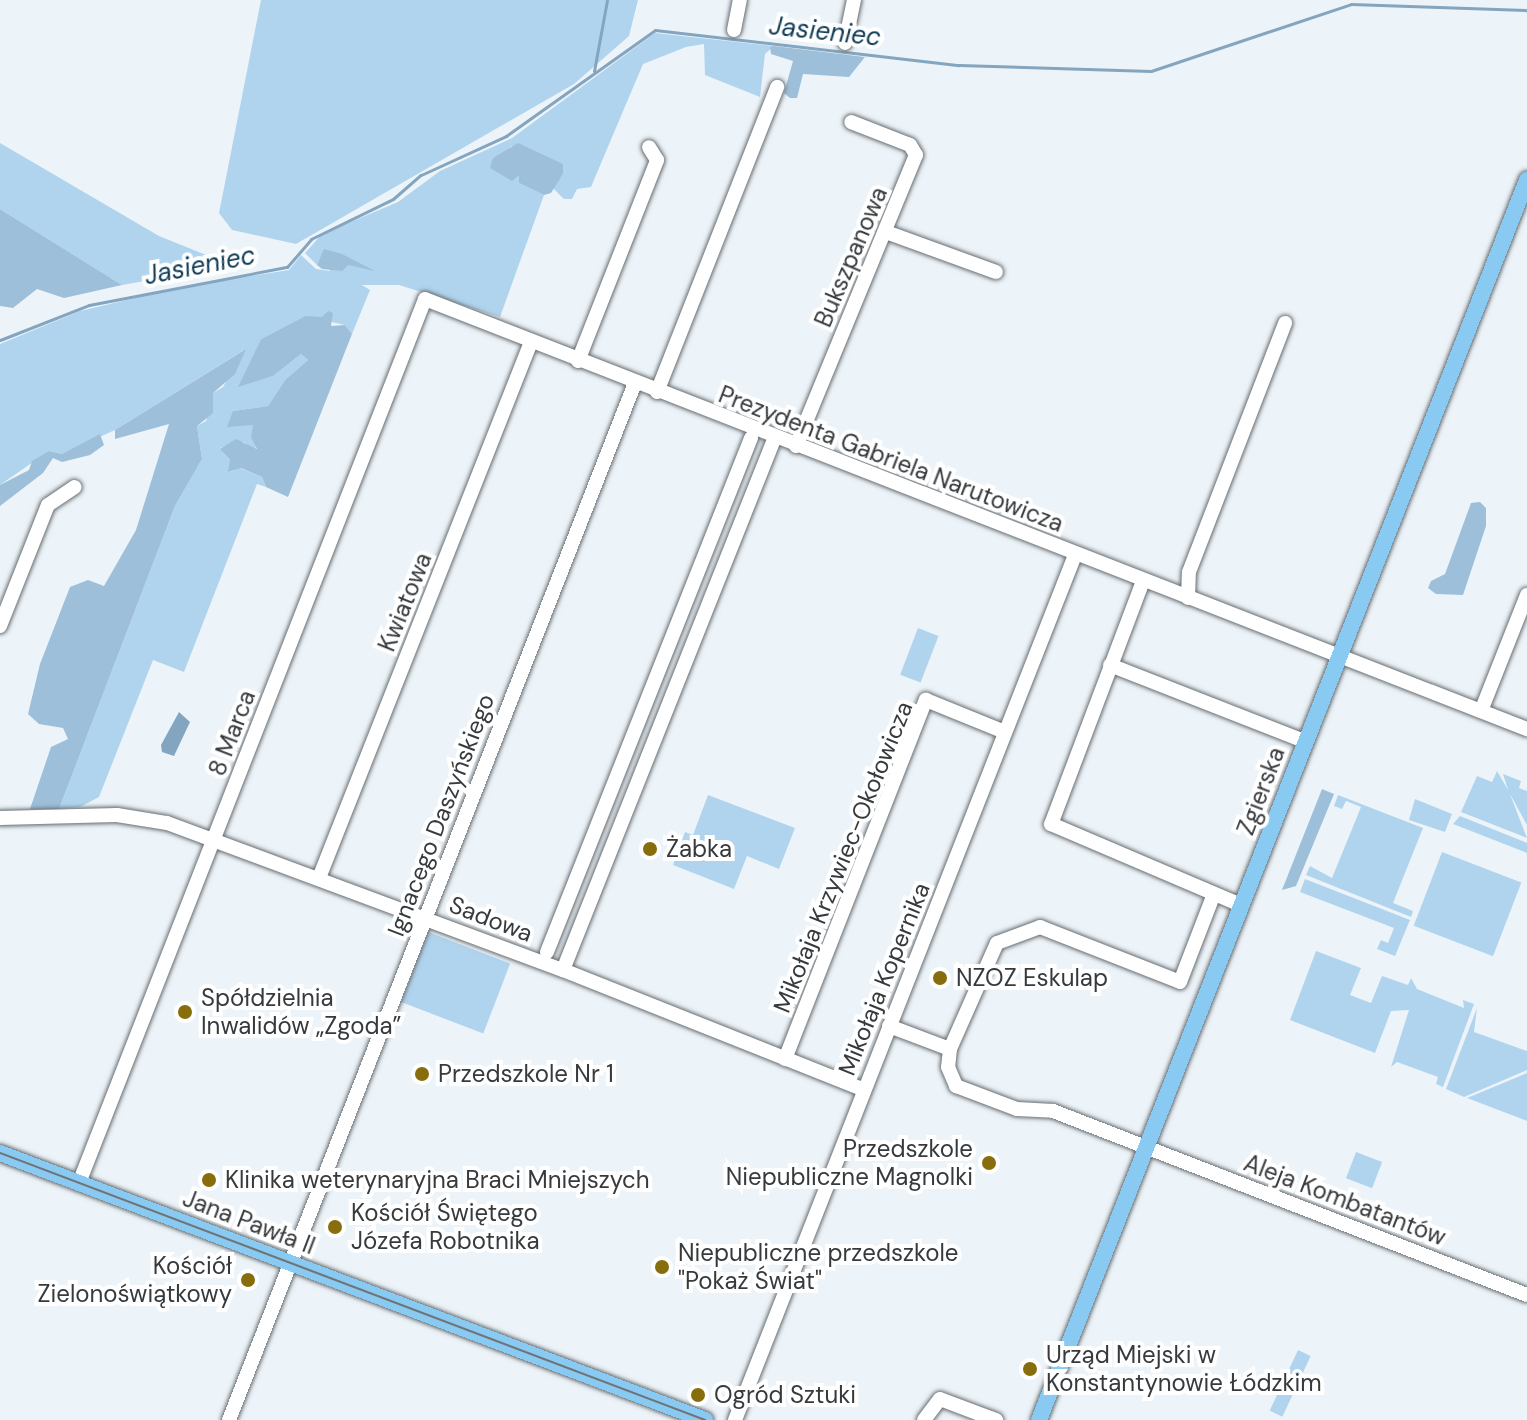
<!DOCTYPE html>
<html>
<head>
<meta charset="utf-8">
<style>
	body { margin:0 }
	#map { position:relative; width:1527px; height:1420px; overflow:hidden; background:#edf4f9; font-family:"DM Sans",sans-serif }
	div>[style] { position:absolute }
	.green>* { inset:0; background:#b1d4ee; transform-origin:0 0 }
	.forest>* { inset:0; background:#9dbfd9 }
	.water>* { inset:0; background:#84a5bf }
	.stream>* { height:3px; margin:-1.5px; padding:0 1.5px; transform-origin:1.5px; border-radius:1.5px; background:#84a5bf }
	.roads { filter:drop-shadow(0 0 2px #676d71) drop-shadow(0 0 2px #676d71) }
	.minor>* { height:14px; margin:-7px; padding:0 7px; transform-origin:7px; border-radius:7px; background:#fff }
	.major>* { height:16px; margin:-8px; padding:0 8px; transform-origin:8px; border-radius:8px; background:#89caf3 }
	.tram>* { height:2px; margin:-1px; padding:0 1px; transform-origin:1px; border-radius:1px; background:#707477 }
	.dots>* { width:22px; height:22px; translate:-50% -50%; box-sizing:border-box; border:4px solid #fff; border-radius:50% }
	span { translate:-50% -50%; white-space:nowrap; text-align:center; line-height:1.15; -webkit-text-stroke:8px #fff; paint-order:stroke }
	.street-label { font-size:24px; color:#373a3c }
	.poi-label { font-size:24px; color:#373a3c }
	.left { translate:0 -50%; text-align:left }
	.right { translate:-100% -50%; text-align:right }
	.water-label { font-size:26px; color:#113c57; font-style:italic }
</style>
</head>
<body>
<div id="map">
	<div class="green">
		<i style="clip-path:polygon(261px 0,638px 0,629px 36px,574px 84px,296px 244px,232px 230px,219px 213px)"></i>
		<i style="clip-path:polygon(655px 33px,774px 46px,765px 54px,760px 97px,705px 75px,704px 44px,686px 47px,643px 64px,591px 187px,577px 189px,572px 199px,564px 199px,553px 188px,563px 174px,563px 164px,512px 146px,503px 153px,520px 175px,519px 183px,544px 195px,500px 317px,399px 285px,362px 285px,370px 290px,352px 334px,345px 325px,305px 316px,261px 339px,239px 386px,273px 376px,301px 354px,308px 360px,285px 380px,268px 406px,233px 411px,253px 425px,258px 445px,253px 450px,244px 442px,220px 448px,231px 459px,229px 472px,240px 468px,262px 477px,266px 487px,257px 484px,184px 672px,153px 660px,99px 797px,80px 807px,59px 809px,175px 506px,202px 459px,197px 426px,206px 421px,213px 393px,223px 387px,244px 350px,115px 430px,62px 454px,49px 451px,0 485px,0 344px,80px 311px,182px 287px,289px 270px,301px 255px,316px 269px,330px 271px,322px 255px,317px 265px,305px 253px,322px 234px,398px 202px,440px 171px,512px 138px)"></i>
		<i style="clip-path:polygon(0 143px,159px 236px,216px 259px,166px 277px,122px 285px,0 209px)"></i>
		<i style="left:918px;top:628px;width:22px;height:50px;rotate:21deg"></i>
		<i style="clip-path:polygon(1497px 771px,1508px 790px,1503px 774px,1521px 781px,1519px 788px,1527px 791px,1527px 825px,1510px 794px,1527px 838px,1461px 812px,1477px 776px,1492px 782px)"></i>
		<i style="clip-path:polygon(708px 795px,795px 828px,779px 869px,747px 856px,734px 889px,673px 865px,685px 832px,693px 835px)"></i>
		<i style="clip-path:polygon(1338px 795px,1423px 828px,1393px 903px,1413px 911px,1411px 917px,1306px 875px,1310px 866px,1332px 878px,1361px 807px,1346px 801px,1342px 809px,1334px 806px)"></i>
		<i style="clip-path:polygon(1415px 799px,1452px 814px,1445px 832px,1409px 820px)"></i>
		<i style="clip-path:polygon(1460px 816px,1527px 843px,1527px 853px,1453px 824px)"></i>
		<i style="left:1442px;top:852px;width:85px;height:79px;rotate:21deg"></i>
		<i style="clip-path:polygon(1305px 879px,1410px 920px,1395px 956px,1377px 949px,1381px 940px,1388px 943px,1394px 928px,1300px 892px)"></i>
		<i style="left:428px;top:932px;width:88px;height:75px;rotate:21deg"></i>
		<i style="clip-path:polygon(1316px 951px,1361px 968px,1350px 995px,1371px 1003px,1382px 976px,1408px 985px,1411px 978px,1417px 989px,1464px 1008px,1463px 1000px,1474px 1004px,1443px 1087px,1436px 1084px,1438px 1077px,1397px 1062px,1391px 1067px,1409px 1010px,1391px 1011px,1375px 1053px,1290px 1020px)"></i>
		<i style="clip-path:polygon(1477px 1008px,1474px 1032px,1527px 1051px,1527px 1070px,1464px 1097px,1446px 1089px)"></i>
		<i style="clip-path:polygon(1527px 1073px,1527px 1121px,1467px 1098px)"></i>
		<i style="left:1356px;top:1152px;width:28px;height:28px;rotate:21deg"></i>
		<i style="left:1298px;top:1350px;width:14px;height:67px;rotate:25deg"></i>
	</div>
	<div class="forest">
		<i style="clip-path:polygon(770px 47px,774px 46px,865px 57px,849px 77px,803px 74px,797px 98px,790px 98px,784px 93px,793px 61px,771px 54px)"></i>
		<i style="clip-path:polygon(518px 143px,563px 164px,563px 174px,551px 193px,544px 195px,519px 183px,519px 175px,512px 181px,490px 168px,493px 158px)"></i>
		<i style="clip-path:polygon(0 209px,122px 285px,64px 298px,37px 289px,13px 308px,0 306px)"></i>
		<i style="clip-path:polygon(324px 249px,342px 254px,375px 271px,348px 265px,342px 271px,322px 269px,317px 265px)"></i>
		<i style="clip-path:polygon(328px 311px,333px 313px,331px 326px,345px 325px,352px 334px,288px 497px,266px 487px,262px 477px,241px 468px,228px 472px,230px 459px,220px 449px,236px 439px,257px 449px,251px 437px,253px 425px,227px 427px,233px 411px,268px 406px,285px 380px,308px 360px,301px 354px,273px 376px,238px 387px,261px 339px,305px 316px,322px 317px)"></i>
		<i style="clip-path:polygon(246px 349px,235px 374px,213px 393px,213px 413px,197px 426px,202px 459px,175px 506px,59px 809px,30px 809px,51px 747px,68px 739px,63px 728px,39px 724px,28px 714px,40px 664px,70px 587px,88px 580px,104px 586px,136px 530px,169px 424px,115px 439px,115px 430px)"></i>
		<i style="clip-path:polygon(100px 434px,104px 445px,90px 455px,62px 462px,53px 458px,43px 473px,0 506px,0 485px,29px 470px,32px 461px,49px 451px,62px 454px)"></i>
		<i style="clip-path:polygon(1480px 502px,1486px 508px,1486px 526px,1463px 595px,1436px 594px,1428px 588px,1431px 581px,1445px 574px,1471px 503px)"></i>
		<i style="clip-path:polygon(1322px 789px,1334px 794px,1296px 886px,1282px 890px)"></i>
	</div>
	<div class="water">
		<i style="clip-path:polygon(179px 712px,190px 722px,174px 756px,162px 752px,161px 745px)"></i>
	</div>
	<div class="stream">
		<i style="left:594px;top:71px;width:72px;rotate:-79.6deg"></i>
		<i style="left:0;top:340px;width:96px;rotate:-21.5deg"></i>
		<i style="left:89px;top:305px;width:202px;rotate:-10.9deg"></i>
		<i style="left:287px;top:267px;width:37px;rotate:-49deg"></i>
		<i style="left:311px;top:239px;width:91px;rotate:-26deg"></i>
		<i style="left:393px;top:199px;width:37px;rotate:-41deg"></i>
		<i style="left:421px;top:175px;width:94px;rotate:-24.6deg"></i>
		<i style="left:506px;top:136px;width:183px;rotate:-35.4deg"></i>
		<i style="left:655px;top:30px;width:306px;rotate:6.6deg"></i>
		<i style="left:959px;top:65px;width:192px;rotate:1.8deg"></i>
		<i style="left:1151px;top:71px;width:211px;rotate:-18.5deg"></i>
		<i style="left:1351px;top:4px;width:176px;rotate:2deg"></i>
	</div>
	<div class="roads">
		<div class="minor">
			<i style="left:734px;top:30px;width:31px;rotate:-79deg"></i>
			<i style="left:845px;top:43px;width:44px;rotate:-78.2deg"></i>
			<i style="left:886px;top:232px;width:117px;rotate:20deg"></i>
			<i style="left:578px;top:361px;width:216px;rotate:-68.5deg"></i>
			<i style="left:657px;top:160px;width:15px;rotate:-122deg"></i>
			<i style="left:657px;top:392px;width:328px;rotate:-68.5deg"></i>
			<i style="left:796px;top:446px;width:315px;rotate:-67.6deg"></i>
			<i style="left:916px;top:155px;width:12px;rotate:-121deg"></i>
			<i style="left:910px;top:145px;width:63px;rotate:-158.7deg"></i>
			<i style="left:1143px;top:581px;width:260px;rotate:110.7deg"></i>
			<i style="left:1051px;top:824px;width:207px;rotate:23.1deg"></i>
			<i style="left:1188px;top:598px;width:26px;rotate:-88deg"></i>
			<i style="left:1189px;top:572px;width:267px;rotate:-68.9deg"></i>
			<i style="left:0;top:626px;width:130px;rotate:-68.4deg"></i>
			<i style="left:48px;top:505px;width:32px;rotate:-34deg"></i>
			<i style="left:1110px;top:665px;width:211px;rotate:21.4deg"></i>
			<i style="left:1481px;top:711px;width:125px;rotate:-68.4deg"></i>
			<i style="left:0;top:818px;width:117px;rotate:-1.5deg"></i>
			<i style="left:117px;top:815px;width:51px;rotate:9.1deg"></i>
			<i style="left:167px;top:823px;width:422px;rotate:20.4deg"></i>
			<i style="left:563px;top:970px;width:324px;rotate:21.7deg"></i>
			<i style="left:319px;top:878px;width:576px;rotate:-68.42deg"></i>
			<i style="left:547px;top:952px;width:553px;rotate:-68.35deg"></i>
			<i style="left:563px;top:970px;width:574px;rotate:-68.31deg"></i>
			<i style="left:889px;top:1026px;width:65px;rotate:20.7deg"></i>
			<i style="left:950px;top:1049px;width:18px;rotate:96deg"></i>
			<i style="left:948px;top:1067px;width:21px;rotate:67deg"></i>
			<i style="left:956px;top:1086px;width:65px;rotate:20.7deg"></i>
			<i style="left:1017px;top:1109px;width:36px;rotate:3deg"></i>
			<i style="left:1053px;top:1111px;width:508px;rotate:21.22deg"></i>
			<i style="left:950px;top:1049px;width:116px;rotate:-66.1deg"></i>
			<i style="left:997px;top:943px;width:46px;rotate:-20.4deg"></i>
			<i style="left:1040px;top:927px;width:150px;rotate:21.4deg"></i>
			<i style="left:1180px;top:982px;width:94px;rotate:-68.9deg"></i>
			<i style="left:785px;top:1059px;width:386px;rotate:-68.6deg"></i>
			<i style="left:926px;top:700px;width:85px;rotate:22.1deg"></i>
			<i style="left:79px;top:1183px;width:949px;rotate:-68.62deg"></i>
			<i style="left:425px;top:299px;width:1183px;rotate:21.32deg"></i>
			<i style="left:229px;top:1420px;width:1114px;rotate:-68.62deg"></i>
			<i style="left:735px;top:1420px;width:929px;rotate:-68.54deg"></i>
			<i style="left:924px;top:1420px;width:26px;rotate:-53deg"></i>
			<i style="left:940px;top:1399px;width:60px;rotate:20.6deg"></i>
		</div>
		<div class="major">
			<i style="left:0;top:1153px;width:754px;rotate:20.74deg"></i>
			<i style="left:1039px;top:1420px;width:1333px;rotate:-68.52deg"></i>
		</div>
	</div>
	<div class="tram">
		<i style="left:0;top:1153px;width:754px;rotate:20.74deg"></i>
	</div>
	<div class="dots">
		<i style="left:650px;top:849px;background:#886d0c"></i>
		<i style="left:940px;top:978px;background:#886d0c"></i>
		<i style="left:185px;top:1012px;background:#886d0c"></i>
		<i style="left:422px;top:1074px;background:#886d0c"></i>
		<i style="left:989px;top:1163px;background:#886d0c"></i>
		<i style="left:209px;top:1180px;background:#886d0c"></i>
		<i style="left:335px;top:1227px;background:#886d0c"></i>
		<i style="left:662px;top:1267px;background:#886d0c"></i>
		<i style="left:248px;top:1280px;background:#886d0c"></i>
		<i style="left:1030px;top:1369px;background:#886d0c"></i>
		<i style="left:698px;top:1395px;background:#886d0c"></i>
	</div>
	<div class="street-label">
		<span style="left:851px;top:257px;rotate:-67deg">Bukszpanowa</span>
		<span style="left:891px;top:459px;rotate:21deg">Prezydenta Gabriela Narutowicza</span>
		<span style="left:405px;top:602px;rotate:-68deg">Kwiatowa</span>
		<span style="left:232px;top:733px;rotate:-69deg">8 Marca</span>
		<span style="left:1261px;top:791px;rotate:-69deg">Zgierska</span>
		<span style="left:441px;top:815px;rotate:-69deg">Ignacego Daszyńskiego</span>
		<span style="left:843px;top:857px;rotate:-68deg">Mikołaja Krzywiec-Okołowicza</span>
		<span style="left:491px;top:919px;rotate:21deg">Sadowa</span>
		<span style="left:884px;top:979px;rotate:-68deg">Mikołaja Kopernika</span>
		<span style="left:1345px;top:1200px;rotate:21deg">Aleja Kombatantów</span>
		<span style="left:249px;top:1222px;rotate:21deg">Jana Pawła II</span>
	</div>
	<div class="poi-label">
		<span class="left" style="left:666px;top:849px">Żabka</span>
		<span class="left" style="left:956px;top:978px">NZOZ Eskulap</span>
		<span class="left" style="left:201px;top:1012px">Spółdzielnia<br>Inwalidów „Zgoda”</span>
		<span class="left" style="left:438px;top:1074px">Przedszkole Nr 1</span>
		<span class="right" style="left:973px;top:1163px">Przedszkole<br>Niepubliczne Magnolki</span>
		<span class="left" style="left:225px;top:1180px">Klinika weterynaryjna Braci Mniejszych</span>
		<span class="left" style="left:351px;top:1227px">Kościół Świętego<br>Józefa Robotnika</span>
		<span class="left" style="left:678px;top:1267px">Niepubliczne przedszkole<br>"Pokaż Świat"</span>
		<span class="right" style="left:232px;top:1280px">Kościół<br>Zielonoświątkowy</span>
		<span class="left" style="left:1046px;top:1369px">Urząd Miejski w<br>Konstantynowie Łódzkim</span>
		<span class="left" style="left:714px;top:1395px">Ogród Sztuki</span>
	</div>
	<div class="water-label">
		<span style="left:825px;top:32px;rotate:6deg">Jasieniec</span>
		<span style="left:200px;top:266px;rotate:-11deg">Jasieniec</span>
	</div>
</div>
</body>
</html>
